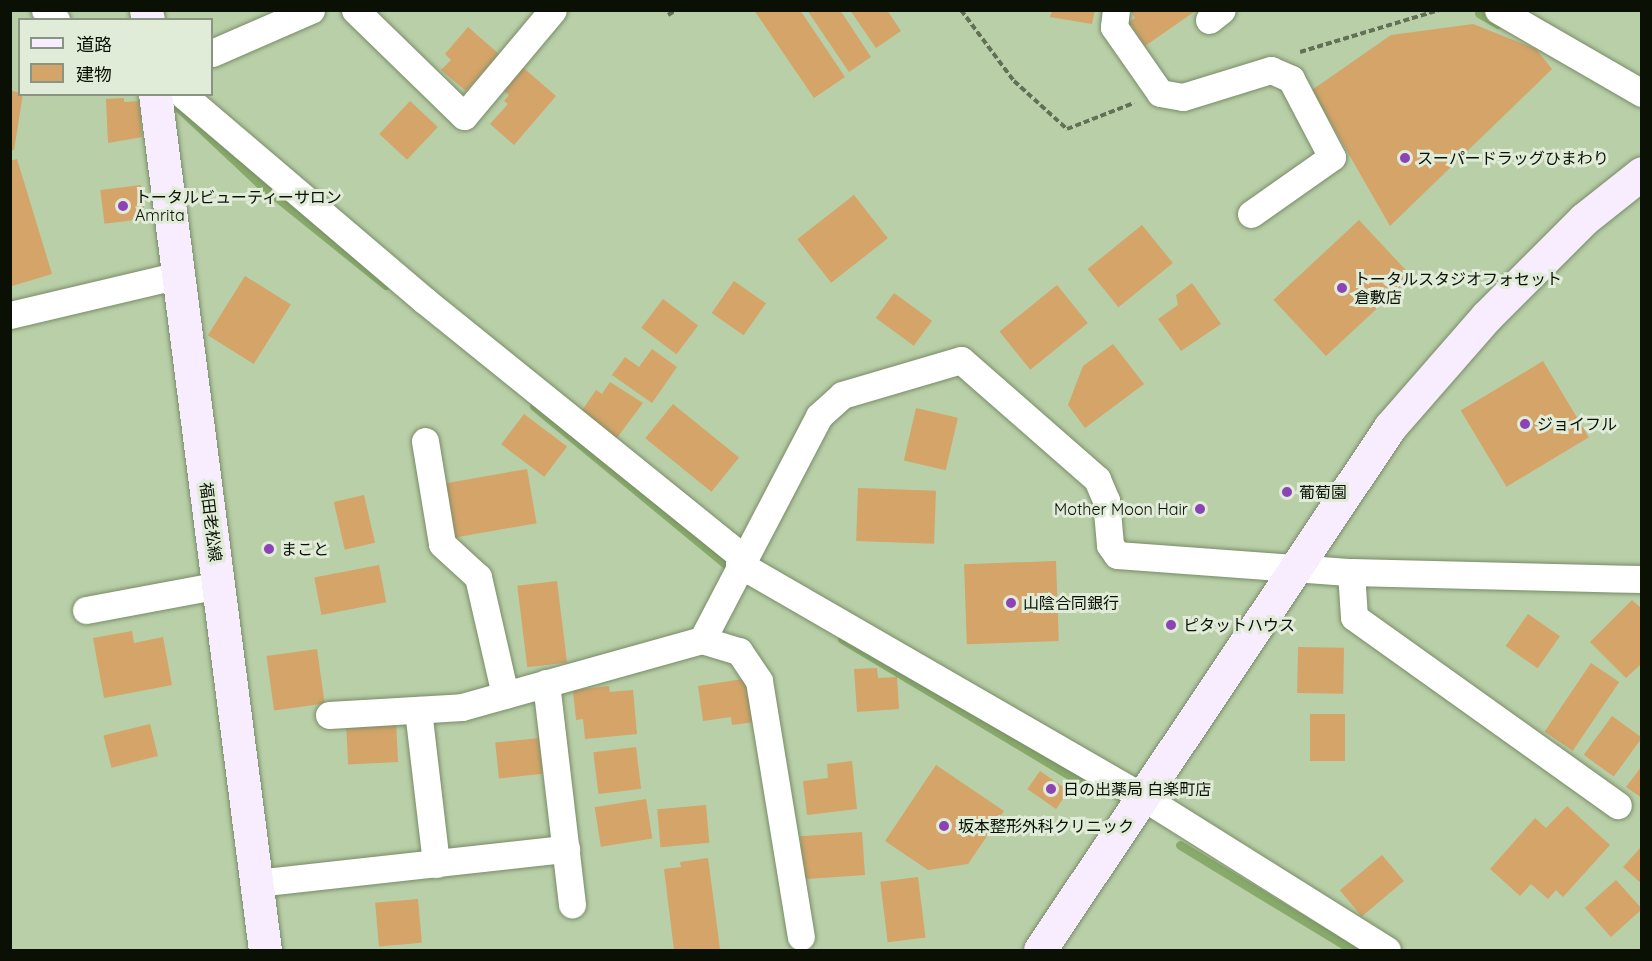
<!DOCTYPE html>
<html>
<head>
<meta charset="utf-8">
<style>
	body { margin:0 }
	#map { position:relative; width:1652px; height:961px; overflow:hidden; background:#b9cfa8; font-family:Quicksand,"Noto Sans JP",sans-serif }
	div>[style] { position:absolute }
	.stream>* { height:9px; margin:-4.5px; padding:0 4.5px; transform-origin:4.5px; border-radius:4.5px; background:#88aa6a }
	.building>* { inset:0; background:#d4a469; transform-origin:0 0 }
	.path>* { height:4px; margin-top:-2px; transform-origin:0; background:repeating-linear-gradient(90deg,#617056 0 6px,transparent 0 9px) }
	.roads { filter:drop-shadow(0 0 2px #788c67) drop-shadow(0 0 2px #788c67) }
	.street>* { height:27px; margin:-13.5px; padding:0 13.5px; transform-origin:13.5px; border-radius:13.5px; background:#fff }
	.secondary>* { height:33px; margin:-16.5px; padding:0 16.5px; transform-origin:16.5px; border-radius:16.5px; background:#f7edfe }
	.dots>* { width:16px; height:16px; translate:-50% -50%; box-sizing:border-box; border:3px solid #e0ebd8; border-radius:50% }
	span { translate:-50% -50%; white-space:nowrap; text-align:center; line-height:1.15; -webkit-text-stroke:6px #e0ebd8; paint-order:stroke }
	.poi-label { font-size:16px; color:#0a1104 }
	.left { translate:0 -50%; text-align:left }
	.right { translate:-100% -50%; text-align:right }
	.street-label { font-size:16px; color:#0a1104 }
	.frame { position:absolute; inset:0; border:12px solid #0a1104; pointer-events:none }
	.legend { position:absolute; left:18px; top:18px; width:195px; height:78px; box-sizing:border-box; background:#e0ebd8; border:2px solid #8a9483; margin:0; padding:8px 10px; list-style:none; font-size:18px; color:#0a1104 }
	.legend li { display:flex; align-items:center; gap:12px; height:30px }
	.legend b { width:30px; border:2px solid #8a9483 }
</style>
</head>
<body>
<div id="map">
	<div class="stream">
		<i style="left:1479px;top:13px;width:22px;rotate:30deg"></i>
		<i style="left:178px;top:107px;width:111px;rotate:43.2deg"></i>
		<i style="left:259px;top:183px;width:163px;rotate:38.8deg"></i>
		<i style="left:534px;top:406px;width:259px;rotate:39.5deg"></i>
		<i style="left:842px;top:639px;width:282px;rotate:30.9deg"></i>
		<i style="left:1180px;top:845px;width:202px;rotate:31.3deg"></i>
	</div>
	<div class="building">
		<i style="clip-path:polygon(754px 10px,800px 10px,845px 77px,814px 98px)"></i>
		<i style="clip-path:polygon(807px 10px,840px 10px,871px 57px,849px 72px)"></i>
		<i style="clip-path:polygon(850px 10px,887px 10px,901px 31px,876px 48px)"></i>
		<i style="clip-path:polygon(1052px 10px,1095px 10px,1092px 24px,1050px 17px)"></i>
		<i style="clip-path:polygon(1130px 10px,1193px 10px,1194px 12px,1145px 46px,1129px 22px,1135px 18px)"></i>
		<i style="clip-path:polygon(1473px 24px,1536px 49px,1552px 69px,1390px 226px,1312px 90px,1391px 35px)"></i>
		<i style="clip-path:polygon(468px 27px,499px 54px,466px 91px,441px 70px,451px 60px,445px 54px)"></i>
		<i style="clip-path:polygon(519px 64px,556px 96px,514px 145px,490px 124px,508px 104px,504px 101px,509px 95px,499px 87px)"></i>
		<i style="clip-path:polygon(10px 90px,23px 94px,14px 150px,10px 150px)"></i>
		<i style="clip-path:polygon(124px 98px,124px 102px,140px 101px,142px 137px,108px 143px,106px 99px)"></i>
		<i style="left:410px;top:101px;width:38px;height:45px;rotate:43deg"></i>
		<i style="clip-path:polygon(17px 159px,52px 274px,12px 286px,10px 161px)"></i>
		<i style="left:141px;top:185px;width:34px;height:41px;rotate:83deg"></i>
		<i style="left:854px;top:195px;width:55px;height:72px;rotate:52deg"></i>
		<i style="left:1359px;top:220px;width:77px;height:117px;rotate:47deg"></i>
		<i style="left:1142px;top:225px;width:49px;height:70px;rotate:51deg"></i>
		<i style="left:245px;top:276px;width:54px;height:70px;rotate:32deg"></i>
		<i style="left:734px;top:281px;width:39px;height:39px;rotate:35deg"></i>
		<i style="clip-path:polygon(1192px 283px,1221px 324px,1181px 351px,1158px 319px,1178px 305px,1176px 295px)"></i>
		<i style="left:1057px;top:285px;width:49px;height:74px;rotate:51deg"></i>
		<i style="left:894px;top:293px;width:47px;height:31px;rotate:36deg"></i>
		<i style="left:663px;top:299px;width:44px;height:36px;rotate:37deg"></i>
		<i style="clip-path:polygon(1113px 344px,1144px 384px,1085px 428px,1068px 405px,1083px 366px)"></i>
		<i style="clip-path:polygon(652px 349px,677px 367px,652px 403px,612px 375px,625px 357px,639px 367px)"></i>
		<i style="left:1543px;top:361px;width:89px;height:96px;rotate:59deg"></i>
		<i style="clip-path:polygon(610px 382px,643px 403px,616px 439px,579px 415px,596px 390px,602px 394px)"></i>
		<i style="left:673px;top:404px;width:85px;height:44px;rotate:39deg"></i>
		<i style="left:916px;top:408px;width:43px;height:54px;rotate:13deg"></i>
		<i style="left:524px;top:414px;width:54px;height:38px;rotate:37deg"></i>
		<i style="left:527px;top:469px;width:55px;height:88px;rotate:80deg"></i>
		<i style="left:858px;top:488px;width:78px;height:53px;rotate:2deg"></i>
		<i style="left:364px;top:495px;width:49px;height:31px;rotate:77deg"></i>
		<i style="left:1056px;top:561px;width:80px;height:92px;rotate:88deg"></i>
		<i style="left:379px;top:565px;width:38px;height:66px;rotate:79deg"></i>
		<i style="left:557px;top:581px;width:82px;height:40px;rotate:83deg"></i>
		<i style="clip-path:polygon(1632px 600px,1642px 609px,1642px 663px,1626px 678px,1590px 642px)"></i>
		<i style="left:1528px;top:614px;width:39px;height:39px;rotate:35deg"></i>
		<i style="clip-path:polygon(132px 631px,134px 643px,163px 637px,172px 685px,104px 698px,93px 638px)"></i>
		<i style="left:1298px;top:647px;width:46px;height:46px;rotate:1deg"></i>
		<i style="left:317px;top:649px;width:55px;height:51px;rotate:82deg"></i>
		<i style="left:1591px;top:663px;width:34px;height:83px;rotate:34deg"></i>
		<i style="clip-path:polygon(877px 668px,878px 678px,897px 677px,899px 709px,857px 712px,854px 669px)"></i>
		<i style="clip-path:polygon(749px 678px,755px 722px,732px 725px,731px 717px,703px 721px,698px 686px)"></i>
		<i style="clip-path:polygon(609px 686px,610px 692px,633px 690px,637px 734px,585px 739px,583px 719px,576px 720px,573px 690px)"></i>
		<i style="left:1310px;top:714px;width:35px;height:47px"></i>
		<i style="left:1612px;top:716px;width:37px;height:48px;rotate:36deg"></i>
		<i style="left:396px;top:722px;width:40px;height:50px;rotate:87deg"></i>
		<i style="left:150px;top:724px;width:33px;height:48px;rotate:76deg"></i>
		<i style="left:539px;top:738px;width:36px;height:44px;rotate:84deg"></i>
		<i style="left:636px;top:747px;width:42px;height:43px;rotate:83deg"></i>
		<i style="clip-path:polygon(852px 761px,857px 809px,807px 815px,803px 781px,828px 778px,827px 764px)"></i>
		<i style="clip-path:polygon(936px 765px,1004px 811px,968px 864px,928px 870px,885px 841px)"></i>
		<i style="clip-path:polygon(1642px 766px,1642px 798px,1626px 787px)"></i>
		<i style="left:1040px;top:771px;width:35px;height:22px;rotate:35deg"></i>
		<i style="left:646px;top:799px;width:40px;height:52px;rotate:81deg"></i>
		<i style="left:706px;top:805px;width:38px;height:49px;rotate:85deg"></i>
		<i style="clip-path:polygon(1567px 806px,1610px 845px,1563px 897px,1556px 890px,1548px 899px,1531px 884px,1520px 896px,1490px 869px,1535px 818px,1546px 828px)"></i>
		<i style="left:862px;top:832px;width:43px;height:62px;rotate:86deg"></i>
		<i style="clip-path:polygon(1642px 846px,1642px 884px,1623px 867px)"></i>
		<i style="left:1382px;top:855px;width:34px;height:55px;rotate:50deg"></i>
		<i style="clip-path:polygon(708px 858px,720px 949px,674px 950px,664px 869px,681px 867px,680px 862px)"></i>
		<i style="left:918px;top:877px;width:61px;height:38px;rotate:83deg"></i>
		<i style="left:1616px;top:880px;width:39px;height:42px;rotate:48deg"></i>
		<i style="left:418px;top:899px;width:44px;height:43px;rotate:85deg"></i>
	</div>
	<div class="path">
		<i style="left:961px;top:10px;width:89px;rotate:53.3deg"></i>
		<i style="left:1014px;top:81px;width:72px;rotate:42.2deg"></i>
		<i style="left:1067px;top:129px;width:72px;rotate:-21.2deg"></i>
		<i style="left:668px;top:15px;width:9px;rotate:-32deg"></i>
		<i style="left:1300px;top:52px;width:145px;rotate:-16.8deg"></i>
	</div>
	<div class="roads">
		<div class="street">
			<i style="left:45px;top:10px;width:15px;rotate:42deg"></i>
			<i style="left:355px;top:10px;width:152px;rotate:44.2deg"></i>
			<i style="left:464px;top:116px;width:138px;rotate:-50deg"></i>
			<i style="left:1116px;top:10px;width:17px;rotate:97deg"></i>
			<i style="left:1114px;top:27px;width:80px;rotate:55.1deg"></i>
			<i style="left:1160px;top:93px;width:23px;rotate:10deg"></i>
			<i style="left:1183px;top:97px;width:92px;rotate:-17.1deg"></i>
			<i style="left:1271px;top:70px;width:22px;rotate:24deg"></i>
			<i style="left:1291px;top:79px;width:88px;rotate:62.3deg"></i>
			<i style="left:1332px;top:157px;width:99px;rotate:144.9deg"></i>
			<i style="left:1498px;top:10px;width:166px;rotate:30deg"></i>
			<i style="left:1209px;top:20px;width:16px;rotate:-38deg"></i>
			<i style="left:212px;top:53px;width:108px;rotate:-23.5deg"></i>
			<i style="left:182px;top:94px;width:318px;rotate:40.4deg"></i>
			<i style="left:424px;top:300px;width:410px;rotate:38.9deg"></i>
			<i style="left:10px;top:315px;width:174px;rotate:-13.3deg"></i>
			<i style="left:425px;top:441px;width:104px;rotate:80.6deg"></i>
			<i style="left:442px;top:544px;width:49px;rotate:42.5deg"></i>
			<i style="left:478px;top:577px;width:121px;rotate:77.1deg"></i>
			<i style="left:739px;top:564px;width:466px;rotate:30deg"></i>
			<i style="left:1143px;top:797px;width:288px;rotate:32.1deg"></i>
			<i style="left:1351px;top:572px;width:45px;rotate:86.2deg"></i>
			<i style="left:1354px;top:617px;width:324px;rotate:35.5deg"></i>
			<i style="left:86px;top:610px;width:135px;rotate:-10.6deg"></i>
			<i style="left:702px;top:640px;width:39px;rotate:17deg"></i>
			<i style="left:739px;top:651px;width:36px;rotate:56deg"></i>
			<i style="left:759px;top:681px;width:259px;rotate:80.7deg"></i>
			<i style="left:546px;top:683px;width:223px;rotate:83.3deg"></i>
			<i style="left:418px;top:710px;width:155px;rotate:83.3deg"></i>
			<i style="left:329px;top:715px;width:133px;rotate:-3.4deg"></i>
			<i style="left:462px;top:707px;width:249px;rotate:-15.6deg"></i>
			<i style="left:702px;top:640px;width:253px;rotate:-62.4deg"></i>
			<i style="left:819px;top:416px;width:31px;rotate:-42deg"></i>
			<i style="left:842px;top:395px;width:124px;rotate:-16.4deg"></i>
			<i style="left:961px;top:360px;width:181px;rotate:41.2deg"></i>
			<i style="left:1097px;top:479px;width:23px;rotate:67deg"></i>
			<i style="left:1106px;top:500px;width:45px;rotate:84.9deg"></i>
			<i style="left:1110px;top:545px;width:12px;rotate:55deg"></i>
			<i style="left:1117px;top:555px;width:235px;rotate:4.2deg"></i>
			<i style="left:1351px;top:572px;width:291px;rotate:1.4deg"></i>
			<i style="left:256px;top:883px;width:312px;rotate:-6.3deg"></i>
		</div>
		<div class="secondary">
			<i style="left:146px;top:10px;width:10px;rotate:79deg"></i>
			<i style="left:155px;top:94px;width:863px;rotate:82.68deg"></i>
			<i style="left:1040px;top:950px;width:629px;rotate:-56.21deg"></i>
			<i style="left:1390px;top:427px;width:146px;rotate:-48.9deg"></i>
			<i style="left:1486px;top:317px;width:139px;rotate:-45deg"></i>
			<i style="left:1584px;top:219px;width:74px;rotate:-38.4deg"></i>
		</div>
	</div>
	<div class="dots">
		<i style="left:1405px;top:158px;background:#8c43b5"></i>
		<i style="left:123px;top:206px;background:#8c43b5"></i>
		<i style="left:1342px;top:288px;background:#8c43b5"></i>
		<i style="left:1525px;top:424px;background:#8c43b5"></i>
		<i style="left:1287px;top:492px;background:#8c43b5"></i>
		<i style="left:1200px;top:509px;background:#8c43b5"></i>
		<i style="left:269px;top:549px;background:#8c43b5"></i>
		<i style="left:1011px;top:603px;background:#8c43b5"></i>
		<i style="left:1171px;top:625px;background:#8c43b5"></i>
		<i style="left:1051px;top:789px;background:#8c43b5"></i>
		<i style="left:944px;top:826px;background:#8c43b5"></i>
	</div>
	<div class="poi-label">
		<span class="left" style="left:1417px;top:158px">スーパードラッグひまわり</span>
		<span class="left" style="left:135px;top:206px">トータルビューティーサロン<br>Amrita</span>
		<span class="left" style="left:1354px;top:288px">トータルスタジオフォセット<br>倉敷店</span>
		<span class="left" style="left:1537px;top:424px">ジョイフル</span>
		<span class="left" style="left:1299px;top:492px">葡萄園</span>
		<span class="right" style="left:1188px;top:509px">Mother Moon Hair</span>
		<span class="left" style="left:281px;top:549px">まこと</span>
		<span class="left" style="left:1023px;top:603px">山陰合同銀行</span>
		<span class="left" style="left:1183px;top:625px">ピタットハウス</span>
		<span class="left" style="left:1063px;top:789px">日の出薬局 白楽町店</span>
		<span class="left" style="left:958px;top:826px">坂本整形外科クリニック</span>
	</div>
	<div class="street-label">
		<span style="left:211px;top:522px;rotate:83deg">福田老松線</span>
	</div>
	<div class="frame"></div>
	<ul class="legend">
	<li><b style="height:8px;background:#f7edfe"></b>道路</li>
	<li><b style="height:16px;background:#d4a469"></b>建物</li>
	</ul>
</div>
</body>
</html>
